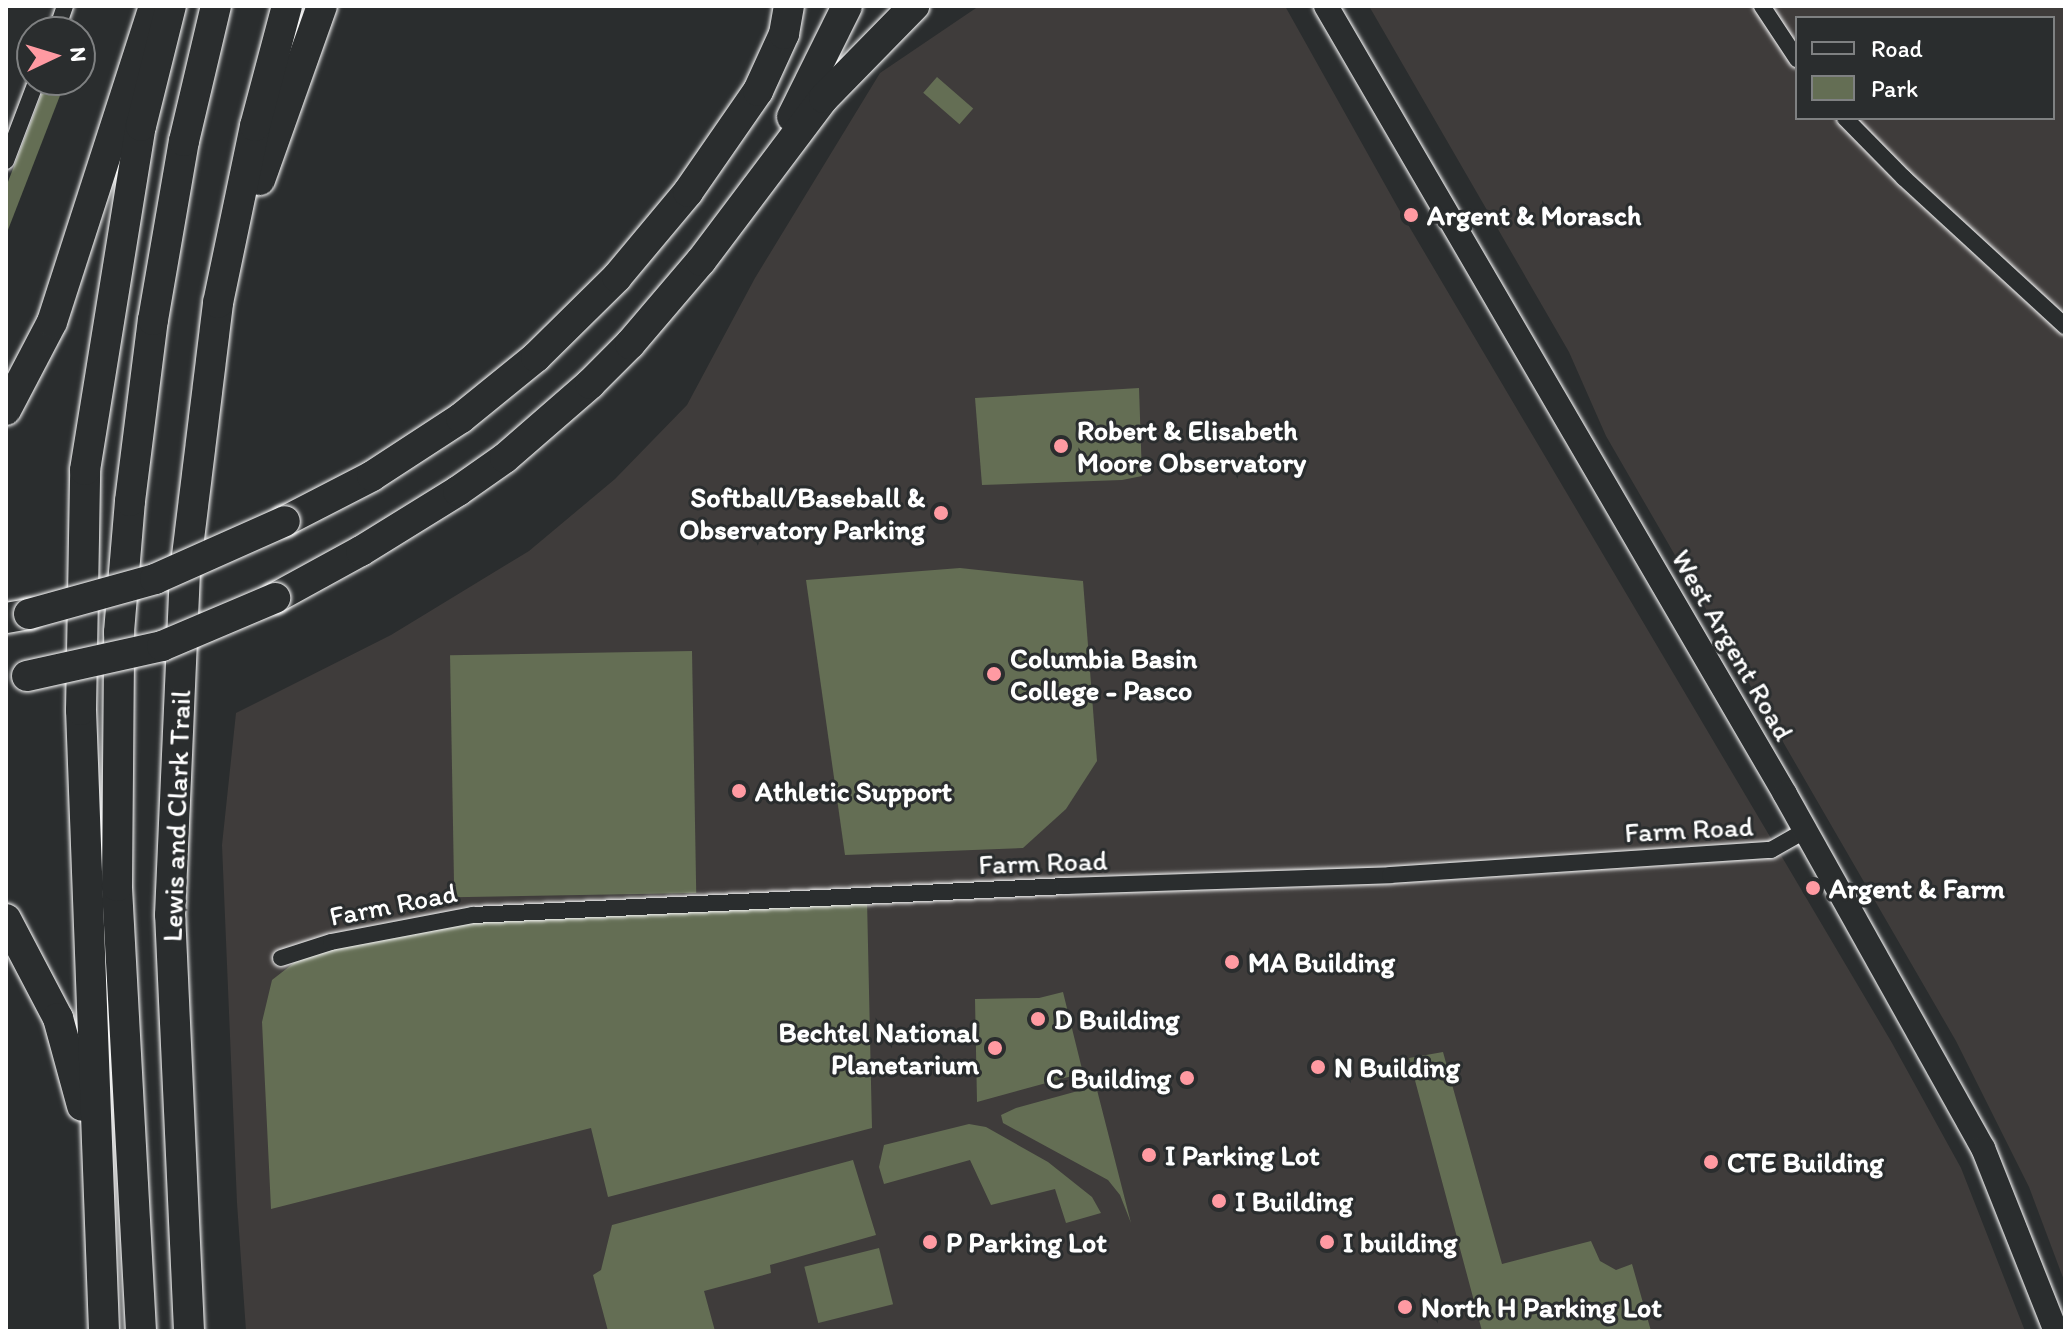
<!DOCTYPE html>
<html>
<head>
<meta charset="utf-8">
<style>
	body { margin:0 }
	#map { position:relative; width:2071px; height:1337px; overflow:hidden; background:#2a2d2e; font-family:Itim,sans-serif }
	div>[style] { position:absolute }
	.built>* { inset:0; background:#3f3c3b }
	.green>* { inset:0; background:#646e54; transform-origin:0 0 }
	.roads { filter:drop-shadow(0 0 2px #fff) drop-shadow(0 0 2px #fff) }
	.street>* { height:16px; margin:-8px; padding:0 8px; transform-origin:8px; border-radius:8px; background:#2a2d2e }
	.secondary>* { height:24px; margin:-12px; padding:0 12px; transform-origin:12px; border-radius:12px; background:#2a2d2e }
	.highway>* { height:30px; margin:-15px; padding:0 15px; transform-origin:15px; border-radius:15px; background:#2a2d2e }
	.bridges { filter:drop-shadow(0 0 2px #fff) drop-shadow(0 0 2px #fff) }
	.highway-bridge>* { height:30px; margin:-15px; padding:0 15px; transform-origin:15px; border-radius:15px; background:#2a2d2e }
	.dots>* { width:22px; height:22px; translate:-50% -50%; box-sizing:border-box; border:4px solid #2a2d2e; border-radius:50% }
	span { translate:-50% -50%; white-space:nowrap; text-align:center; line-height:1.15; -webkit-text-stroke:6px #2a2d2e; paint-order:stroke }
	.poi-label { font-size:28px; color:#fff; font-weight:700 }
	.left { translate:0 -50%; text-align:left }
	.right { translate:-100% -50%; text-align:right }
	.street-label { font-size:28px; color:#fff }
	.frame { position:absolute; inset:0; border:8px solid #fff; pointer-events:none }
	.legend { position:absolute; left:1795px; top:16px; width:260px; height:104px; box-sizing:border-box; background:#2a2d2e; border:2px solid #7f8182; margin:0; padding:10px 14px; list-style:none; font-size:24px; color:#fff }
	.legend li { display:flex; align-items:center; gap:16px; height:40px }
	.legend b { width:40px; border:2px solid #7f8182 }
	.north { position:absolute; left:16px; top:16px; width:80px; height:80px; box-sizing:border-box; background:#2a2d2e; border:2px solid #7f8182; border-radius:50%; rotate:86deg; font-size:22px; font-weight:700; line-height:32px; text-align:center; color:#fff }
	.north::after { content:''; display:block; margin:auto; width:28px; height:36px; background:#ff9aa2; clip-path:polygon(50% 0,100% 100%,50% 72%,0 100%) }
</style>
</head>
<body>
<div id="map">
	<div class="built">
		<i style="clip-path:polygon(979px 6px,1285px 6px,1397px 206px,1892px 1043px,1961px 1168px,2025px 1331px,246px 1331px,237px 1203px,222px 845px,236px 713px,391px 635px,529px 551px,615px 479px,687px 405px,755px 278px,880px 73px)"></i>
		<i style="clip-path:polygon(evenodd,1369px 6px,2065px 6px,2065px 1283px,2029px 1187px,1956px 1041px,1606px 436px,1569px 352px,1369px 6px,1797px 18px,2053px 18px,2053px 118px,1797px 118px,1797px 18px)"></i>
	</div>
	<div class="green">
		<i style="left:937px;top:77px;width:48px;height:21px;rotate:41deg"></i>
		<i style="clip-path:polygon(47px 80px,66px 80px,6px 235px,6px 187px)"></i>
		<i style="clip-path:polygon(1139px 388px,1142px 476px,1122px 480px,982px 485px,975px 398px)"></i>
		<i style="clip-path:polygon(960px 568px,1083px 581px,1097px 761px,1066px 809px,1023px 848px,845px 855px,806px 580px)"></i>
		<i style="left:692px;top:651px;width:242px;height:242px;rotate:89deg"></i>
		<i style="clip-path:polygon(867px 899px,872px 1128px,608px 1197px,591px 1128px,271px 1209px,262px 1022px,272px 980px,295px 962px,335px 947px,497px 918px)"></i>
		<i style="clip-path:polygon(1063px 992px,1083px 1073px,977px 1102px,975px 999px,1039px 998px)"></i>
		<i style="clip-path:polygon(1443px 1052px,1502px 1264px,1591px 1241px,1600px 1261px,1616px 1270px,1632px 1264px,1651px 1331px,1482px 1331px,1409px 1058px)"></i>
		<i style="clip-path:polygon(1096px 1086px,1131px 1223px,1120px 1195px,1108px 1180px,1003px 1123px,1001px 1115px,1016px 1108px)"></i>
		<i style="clip-path:polygon(969px 1124px,986px 1127px,1048px 1162px,1092px 1197px,1101px 1213px,1066px 1223px,1055px 1189px,991px 1205px,970px 1160px,884px 1184px,879px 1167px,884px 1145px)"></i>
		<i style="clip-path:polygon(853px 1160px,876px 1235px,770px 1265px,771px 1273px,704px 1291px,715px 1331px,608px 1331px,593px 1275px,601px 1270px,612px 1225px)"></i>
		<i style="left:879px;top:1248px;width:58px;height:77px;rotate:76deg"></i>
	</div>
	<div class="roads">
		<div class="street">
			<i style="left:1762px;top:6px;width:64px;rotate:56.6deg"></i>
			<i style="left:56px;top:32px;width:28px;rotate:-71deg"></i>
			<i style="left:1845px;top:118px;width:84px;rotate:45.5deg"></i>
			<i style="left:1904px;top:178px;width:219px;rotate:42.6deg"></i>
			<i style="left:6px;top:161px;width:87px;rotate:-69.1deg"></i>
			<i style="left:281px;top:958px;width:52px;rotate:-17.7deg"></i>
			<i style="left:331px;top:942px;width:145px;rotate:-10.8deg"></i>
			<i style="left:473px;top:915px;width:594px;rotate:-2.8deg"></i>
			<i style="left:1066px;top:886px;width:324px;rotate:-1.9deg"></i>
			<i style="left:1390px;top:875px;width:382px;rotate:-3.8deg"></i>
			<i style="left:1771px;top:850px;width:40px;rotate:-29.7deg"></i>
		</div>
		<div class="secondary">
			<i style="left:1326px;top:6px;width:912px;rotate:59.78deg"></i>
			<i style="left:1785px;top:794px;width:406px;rotate:60.8deg"></i>
			<i style="left:1983px;top:1148px;width:197px;rotate:68.3deg"></i>
		</div>
		<div class="highway">
			<i style="left:792px;top:117px;width:124px;rotate:-63.6deg"></i>
			<i style="left:260px;top:180px;width:185px;rotate:-70.4deg"></i>
			<i style="left:6px;top:410px;width:99px;rotate:-62.4deg"></i>
			<i style="left:52px;top:322px;width:326px;rotate:-72.1deg"></i>
			<i style="left:285px;top:521px;width:98px;rotate:-27.3deg"></i>
			<i style="left:372px;top:476px;width:106px;rotate:-33.1deg"></i>
			<i style="left:461px;top:418px;width:97px;rotate:-39.1deg"></i>
			<i style="left:536px;top:357px;width:114px;rotate:-44.6deg"></i>
			<i style="left:617px;top:277px;width:111px;rotate:-50.1deg"></i>
			<i style="left:688px;top:192px;width:123px;rotate:-55.3deg"></i>
			<i style="left:758px;top:91px;width:63px;rotate:-65.5deg"></i>
			<i style="left:784px;top:34px;width:28px;rotate:-80deg"></i>
			<i style="left:275px;top:598px;width:98px;rotate:-28.7deg"></i>
			<i style="left:361px;top:551px;width:114px;rotate:-31.7deg"></i>
			<i style="left:458px;top:491px;width:57px;rotate:-35.1deg"></i>
			<i style="left:505px;top:458px;width:113px;rotate:-41deg"></i>
			<i style="left:590px;top:384px;width:57px;rotate:-45deg"></i>
			<i style="left:630px;top:344px;width:109px;rotate:-49.5deg"></i>
			<i style="left:701px;top:261px;width:204px;rotate:-53deg"></i>
			<i style="left:824px;top:98px;width:129px;rotate:-45.6deg"></i>
			<i style="left:6px;top:618px;width:23px;rotate:-10deg"></i>
			<i style="left:6px;top:919px;width:112px;rotate:62.3deg"></i>
			<i style="left:58px;top:1018px;width:91px;rotate:74.7deg"></i>
			<i style="left:104px;top:1331px;width:621px;rotate:-92.12deg"></i>
			<i style="left:81px;top:710px;width:240px;rotate:-89deg"></i>
			<i style="left:85px;top:470px;width:349px;rotate:-80.8deg"></i>
			<i style="left:141px;top:126px;width:124px;rotate:-76deg"></i>
			<i style="left:141px;top:1331px;width:446px;rotate:-93.1deg"></i>
			<i style="left:117px;top:886px;width:254px;rotate:-89.5deg"></i>
			<i style="left:119px;top:632px;width:131px;rotate:-85.2deg"></i>
			<i style="left:130px;top:501px;width:182px;rotate:-82.8deg"></i>
			<i style="left:153px;top:320px;width:182px;rotate:-80.2deg"></i>
			<i style="left:184px;top:141px;width:139px;rotate:-76.7deg"></i>
			<i style="left:189px;top:1331px;width:416px;rotate:-92.6deg"></i>
			<i style="left:170px;top:915px;width:343px;rotate:-87.5deg"></i>
			<i style="left:185px;top:572px;width:271px;rotate:-83deg"></i>
			<i style="left:218px;top:303px;width:181px;rotate:-78.2deg"></i>
			<i style="left:255px;top:126px;width:124px;rotate:-75.1deg"></i>
		</div>
	</div>
	<div class="bridges">
		<div class="highway-bridge">
			<i style="left:29px;top:614px;width:131px;rotate:-15.5deg"></i>
			<i style="left:155px;top:579px;width:142px;rotate:-24deg"></i>
			<i style="left:27px;top:676px;width:138px;rotate:-12.5deg"></i>
			<i style="left:162px;top:646px;width:123px;rotate:-23deg"></i>
		</div>
	</div>
	<div class="dots">
		<i style="left:1411px;top:215px;background:#ff9aa2"></i>
		<i style="left:1061px;top:446px;background:#ff9aa2"></i>
		<i style="left:941px;top:513px;background:#ff9aa2"></i>
		<i style="left:994px;top:674px;background:#ff9aa2"></i>
		<i style="left:739px;top:791px;background:#ff9aa2"></i>
		<i style="left:1813px;top:888px;background:#ff9aa2"></i>
		<i style="left:1232px;top:962px;background:#ff9aa2"></i>
		<i style="left:1038px;top:1019px;background:#ff9aa2"></i>
		<i style="left:995px;top:1048px;background:#ff9aa2"></i>
		<i style="left:1318px;top:1067px;background:#ff9aa2"></i>
		<i style="left:1187px;top:1078px;background:#ff9aa2"></i>
		<i style="left:1149px;top:1155px;background:#ff9aa2"></i>
		<i style="left:1711px;top:1162px;background:#ff9aa2"></i>
		<i style="left:1219px;top:1201px;background:#ff9aa2"></i>
		<i style="left:930px;top:1242px;background:#ff9aa2"></i>
		<i style="left:1327px;top:1242px;background:#ff9aa2"></i>
		<i style="left:1405px;top:1307px;background:#ff9aa2"></i>
	</div>
	<div class="poi-label">
		<span class="left" style="left:1427px;top:215px">Argent &amp; Morasch</span>
		<span class="left" style="left:1077px;top:446px">Robert &amp; Elisabeth<br>Moore Observatory</span>
		<span class="right" style="left:925px;top:513px">Softball/Baseball &amp;<br>Observatory Parking</span>
		<span class="left" style="left:1010px;top:674px">Columbia Basin<br>College - Pasco</span>
		<span class="left" style="left:755px;top:791px">Athletic Support</span>
		<span class="left" style="left:1829px;top:888px">Argent &amp; Farm</span>
		<span class="left" style="left:1248px;top:962px">MA Building</span>
		<span class="left" style="left:1054px;top:1019px">D Building</span>
		<span class="right" style="left:979px;top:1048px">Bechtel National<br>Planetarium</span>
		<span class="left" style="left:1334px;top:1067px">N Building</span>
		<span class="right" style="left:1171px;top:1078px">C Building</span>
		<span class="left" style="left:1165px;top:1155px">I Parking Lot</span>
		<span class="left" style="left:1727px;top:1162px">CTE Building</span>
		<span class="left" style="left:1235px;top:1201px">I Building</span>
		<span class="left" style="left:946px;top:1242px">P Parking Lot</span>
		<span class="left" style="left:1343px;top:1242px">I building</span>
		<span class="left" style="left:1421px;top:1307px">North H Parking Lot</span>
	</div>
	<div class="street-label">
		<span style="left:1733px;top:645px;rotate:60deg">West Argent Road</span>
		<span style="left:176px;top:816px;rotate:-88deg">Lewis and Clark Trail</span>
		<span style="left:1689px;top:829px;rotate:-3deg">Farm Road</span>
		<span style="left:1043px;top:862px;rotate:-2deg">Farm Road</span>
		<span style="left:393px;top:904px;rotate:-11deg">Farm Road</span>
	</div>
	<div class="frame"></div>
	<ul class="legend">
	<li><b style="height:10px;background:#2a2d2e"></b>Road</li>
	<li><b style="height:22px;background:#646e54"></b>Park</li>
	</ul>
	<div class="north">N</div>
</div>
</body>
</html>
